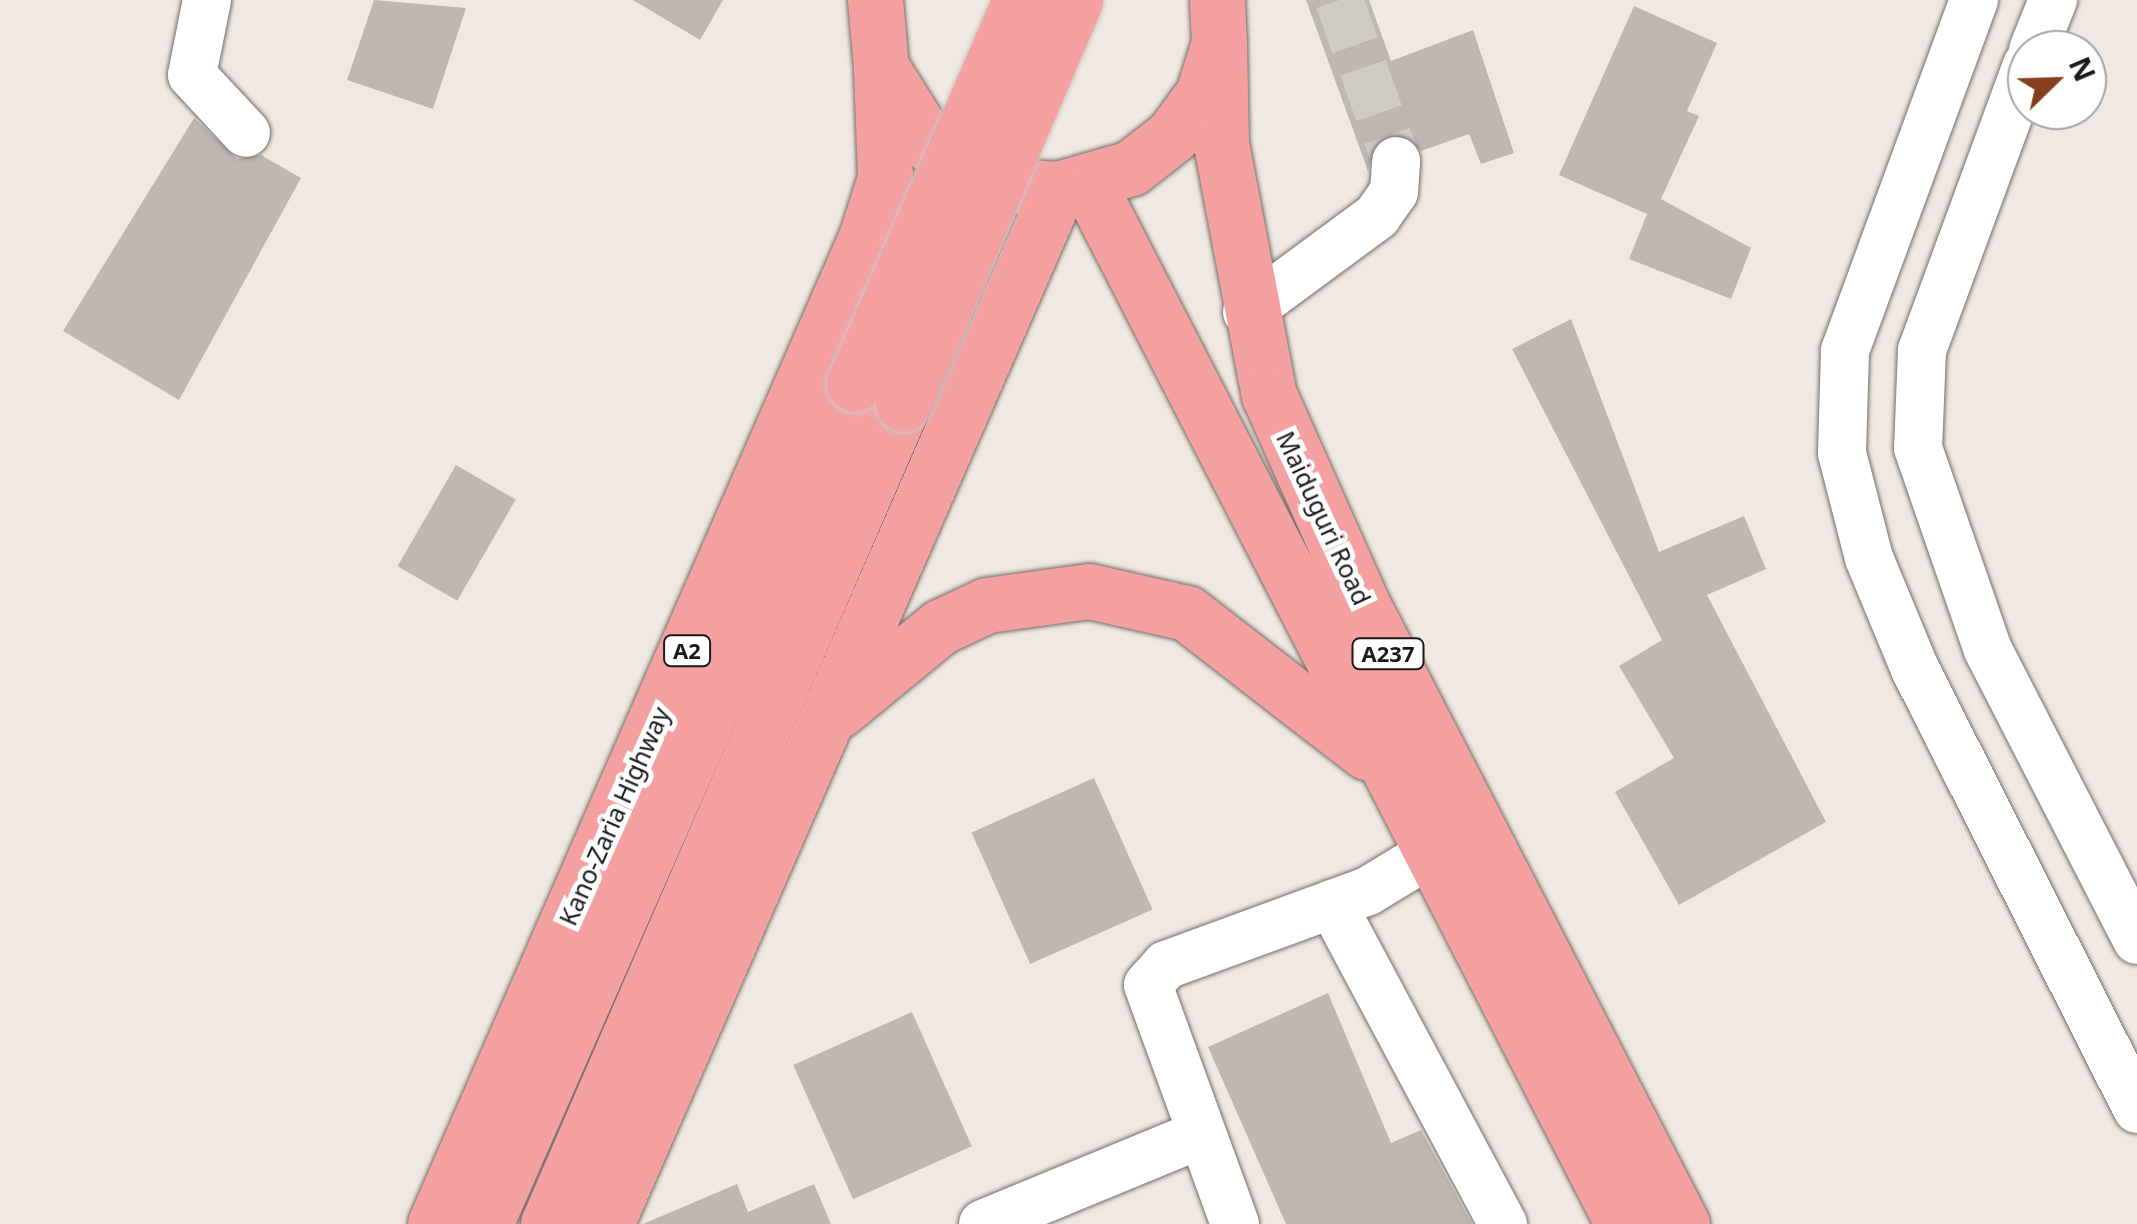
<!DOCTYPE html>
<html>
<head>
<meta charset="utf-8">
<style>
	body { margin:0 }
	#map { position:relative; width:2137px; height:1224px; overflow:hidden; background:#f0e9e3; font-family:"Noto Sans",sans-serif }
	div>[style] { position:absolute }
	.building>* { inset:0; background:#bfb8b2; transform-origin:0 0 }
	.minor-tunnel>* { height:48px; margin-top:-24px; transform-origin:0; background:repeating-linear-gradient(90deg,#d0cac5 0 48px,transparent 0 72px) }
	.roads { filter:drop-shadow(0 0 2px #746e68) drop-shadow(0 0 2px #746e68) }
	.minor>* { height:48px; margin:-24px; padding:0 24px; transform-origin:24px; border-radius:24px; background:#fff }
	.highway>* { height:55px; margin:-27.5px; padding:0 27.5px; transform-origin:27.5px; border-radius:27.5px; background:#f5a1a1 }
	.bridges { filter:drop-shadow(0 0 2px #c9c8c8) drop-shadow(0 0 2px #c9c8c8) }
	.highway-bridge>* { height:55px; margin:-27.5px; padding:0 27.5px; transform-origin:27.5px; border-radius:27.5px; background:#f5a1a1 }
	span { translate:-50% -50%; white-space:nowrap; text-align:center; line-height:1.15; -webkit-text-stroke:10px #fff; paint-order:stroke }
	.shield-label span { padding:2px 8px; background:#fff; border:2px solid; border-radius:8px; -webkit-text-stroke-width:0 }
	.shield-label { font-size:22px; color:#1c1a18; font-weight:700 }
	.street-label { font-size:25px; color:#1c1a18 }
	.north { position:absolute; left:2007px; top:30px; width:100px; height:100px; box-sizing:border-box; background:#fff; border:2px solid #a4a3a3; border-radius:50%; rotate:67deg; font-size:28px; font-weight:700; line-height:40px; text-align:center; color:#1c1a18 }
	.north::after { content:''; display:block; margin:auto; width:35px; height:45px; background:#863e1f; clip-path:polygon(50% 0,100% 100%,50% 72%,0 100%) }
</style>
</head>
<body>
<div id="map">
	<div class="building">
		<i style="clip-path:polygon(374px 0,466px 8px,433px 109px,347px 80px)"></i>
		<i style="clip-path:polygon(633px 0,723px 0,700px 40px)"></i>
		<i style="clip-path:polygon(1306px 0,1369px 0,1391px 61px,1473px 30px,1514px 153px,1481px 164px,1469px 134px,1421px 151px,1397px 134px,1374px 145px,1368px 171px)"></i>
		<i style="clip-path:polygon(1634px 6px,1717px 43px,1687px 111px,1699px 116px,1661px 199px,1751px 248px,1731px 299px,1629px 259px,1647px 214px,1559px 175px)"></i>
		<i style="clip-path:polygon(194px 118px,237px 159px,261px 155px,301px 178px,179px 400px,63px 331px)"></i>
		<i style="clip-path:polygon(1571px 319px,1659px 552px,1744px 516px,1766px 569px,1707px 595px,1826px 822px,1679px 905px,1615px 792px,1674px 758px,1619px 666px,1662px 640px,1512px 349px)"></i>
		<i style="left:456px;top:465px;width:69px;height:117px;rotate:30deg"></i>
		<i style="left:1094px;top:778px;width:144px;height:134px;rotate:66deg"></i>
		<i style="clip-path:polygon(1328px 993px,1391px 1143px,1421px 1130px,1472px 1224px,1286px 1224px,1208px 1047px)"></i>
		<i style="left:912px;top:1012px;width:147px;height:130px;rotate:66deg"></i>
		<i style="clip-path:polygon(737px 1184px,748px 1212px,814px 1184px,831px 1224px,643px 1224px)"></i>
	</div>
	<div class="minor-tunnel">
		<i style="left:1339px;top:0;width:171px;rotate:70.5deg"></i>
	</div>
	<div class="roads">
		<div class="minor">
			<i style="left:207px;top:0;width:76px;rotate:101.3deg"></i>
			<i style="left:192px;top:75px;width:79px;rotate:47deg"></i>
			<i style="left:1974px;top:0;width:374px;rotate:110.2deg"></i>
			<i style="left:1845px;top:351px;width:102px;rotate:91.7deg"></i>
			<i style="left:1842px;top:453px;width:108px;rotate:75.6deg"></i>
			<i style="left:1869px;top:558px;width:120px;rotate:67.5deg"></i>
			<i style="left:1915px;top:669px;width:493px;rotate:63.2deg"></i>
			<i style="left:2033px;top:50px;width:54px;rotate:-68.2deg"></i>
			<i style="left:2027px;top:65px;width:304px;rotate:110.2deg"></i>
			<i style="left:1922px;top:350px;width:98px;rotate:92.3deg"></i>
			<i style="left:1918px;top:448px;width:214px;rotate:70.9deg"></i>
			<i style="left:1988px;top:650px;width:326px;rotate:62.8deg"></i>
			<i style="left:1247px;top:312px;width:162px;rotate:-36.4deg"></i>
			<i style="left:1377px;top:216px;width:29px;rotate:-55deg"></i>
			<i style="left:1394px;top:192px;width:31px;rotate:-86deg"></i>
			<i style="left:1332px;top:904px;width:363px;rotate:61.9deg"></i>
			<i style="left:983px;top:1224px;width:231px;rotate:-22.4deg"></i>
			<i style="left:1235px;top:1224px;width:254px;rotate:-110deg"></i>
			<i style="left:1148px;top:985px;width:27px;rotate:-48deg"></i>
			<i style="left:1166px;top:965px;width:215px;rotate:-20.1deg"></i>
			<i style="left:1368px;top:891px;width:77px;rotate:-31.2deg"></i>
		</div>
		<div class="highway">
			<i style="left:875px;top:0;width:67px;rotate:84.9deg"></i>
			<i style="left:881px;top:67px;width:92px;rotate:57.9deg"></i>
			<i style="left:930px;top:145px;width:92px;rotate:26.6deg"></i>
			<i style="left:1012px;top:186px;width:46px;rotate:3.7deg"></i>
			<i style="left:1058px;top:189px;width:76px;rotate:-16deg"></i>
			<i style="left:1131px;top:168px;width:52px;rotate:-38deg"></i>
			<i style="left:1172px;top:136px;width:52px;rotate:-53.6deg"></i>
			<i style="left:1203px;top:94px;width:53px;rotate:-72.6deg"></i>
			<i style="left:1219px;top:43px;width:43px;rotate:-92.7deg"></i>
			<i style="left:1219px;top:43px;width:101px;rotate:88.9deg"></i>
			<i style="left:1221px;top:144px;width:256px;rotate:79.2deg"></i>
			<i style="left:1269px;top:395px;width:229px;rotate:66deg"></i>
			<i style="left:1362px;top:604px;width:698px;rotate:62.7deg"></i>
			<i style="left:1089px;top:185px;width:1168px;rotate:62.8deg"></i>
			<i style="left:839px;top:710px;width:131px;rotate:-39.4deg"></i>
			<i style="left:940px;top:627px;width:52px;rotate:-25.1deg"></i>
			<i style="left:987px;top:605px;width:103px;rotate:-7.8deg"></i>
			<i style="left:1089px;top:591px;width:100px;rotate:12.7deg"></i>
			<i style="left:1187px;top:613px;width:227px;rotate:37.8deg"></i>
			<i style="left:435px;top:1224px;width:1079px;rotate:-66.4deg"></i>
			<i style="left:867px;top:235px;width:60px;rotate:-72.5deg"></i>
			<i style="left:885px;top:178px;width:111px;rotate:-92.1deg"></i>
			<i style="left:485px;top:1224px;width:917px;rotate:-66.28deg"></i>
			<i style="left:548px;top:1224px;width:894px;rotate:-66.59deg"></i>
			<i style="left:606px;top:1224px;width:1129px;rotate:-66.41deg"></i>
		</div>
	</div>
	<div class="bridges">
		<div class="highway-bridge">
			<i style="left:854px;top:384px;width:418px;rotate:-66.6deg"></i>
			<i style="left:903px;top:404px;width:439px;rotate:-66.9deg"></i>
		</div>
	</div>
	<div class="shield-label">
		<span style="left:687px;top:651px">A2</span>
		<span style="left:1388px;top:654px">A237</span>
	</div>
	<div class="street-label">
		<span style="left:1324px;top:518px;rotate:65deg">Maiduguri Road</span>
		<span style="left:614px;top:816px;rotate:-66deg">Kano-Zaria Highway</span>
	</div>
	<div class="north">N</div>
</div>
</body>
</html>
